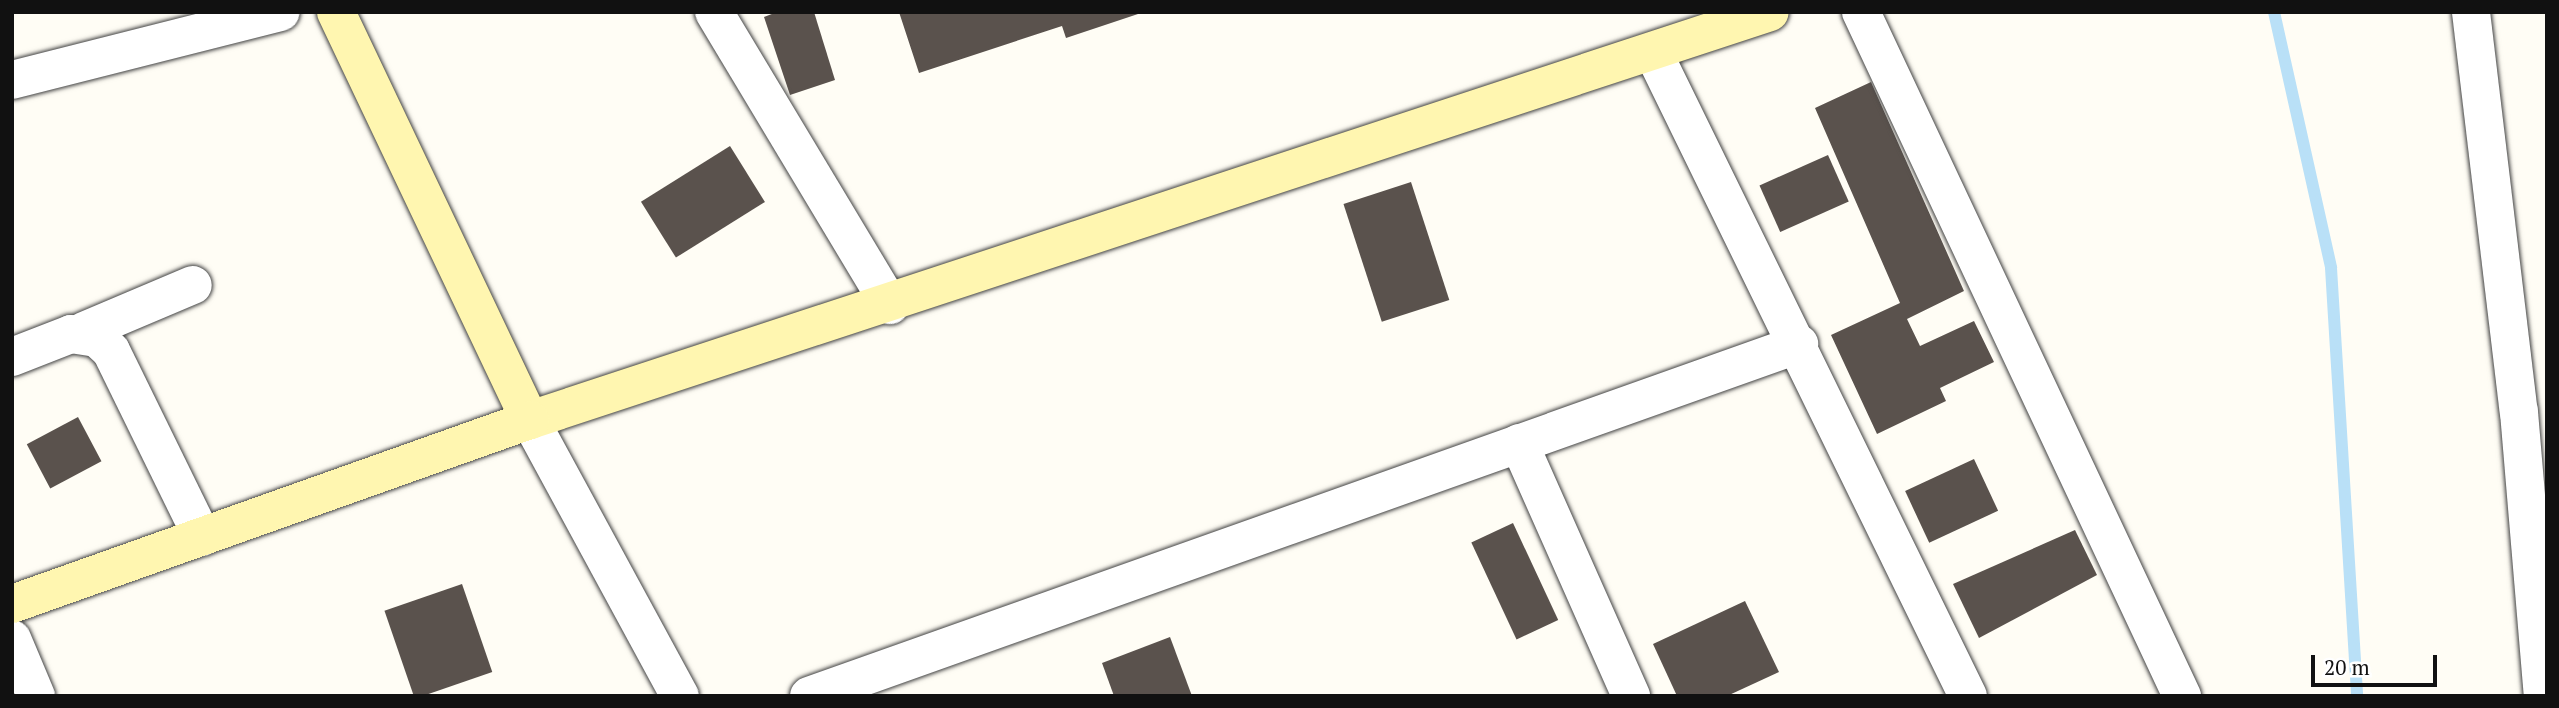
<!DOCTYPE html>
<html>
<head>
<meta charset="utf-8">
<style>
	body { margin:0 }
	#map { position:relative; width:2559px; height:708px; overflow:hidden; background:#fffdf5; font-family:"PT Serif",serif }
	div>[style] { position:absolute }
	.stream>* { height:12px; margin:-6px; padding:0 6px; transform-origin:6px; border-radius:6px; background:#b9e0f7 }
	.building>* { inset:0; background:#5a524d; transform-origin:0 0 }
	.roads { filter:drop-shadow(0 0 2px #444) drop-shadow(0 0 2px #444) }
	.street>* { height:38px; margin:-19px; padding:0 19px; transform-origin:19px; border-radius:19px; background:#fff }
	.secondary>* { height:38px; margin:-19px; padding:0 19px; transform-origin:19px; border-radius:19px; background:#fff6b0 }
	span { translate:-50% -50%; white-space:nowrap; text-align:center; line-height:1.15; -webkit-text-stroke:7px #fff; paint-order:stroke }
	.frame { position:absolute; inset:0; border:14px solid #111; pointer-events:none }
	.scale { position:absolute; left:2311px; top:655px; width:126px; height:32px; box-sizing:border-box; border:4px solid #111; border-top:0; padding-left:9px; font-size:21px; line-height:24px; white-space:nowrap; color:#111; -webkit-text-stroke:5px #fff; paint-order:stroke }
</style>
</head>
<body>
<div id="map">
	<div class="stream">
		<i style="left:2274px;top:12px;width:262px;rotate:77.4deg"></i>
		<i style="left:2331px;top:268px;width:429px;rotate:86.5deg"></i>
	</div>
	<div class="building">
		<i style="clip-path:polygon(777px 12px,814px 12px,835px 80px,790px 95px,764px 17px)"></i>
		<i style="clip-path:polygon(899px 12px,1141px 12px,1141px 13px,1066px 38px,1062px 26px,919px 73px)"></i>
		<i style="clip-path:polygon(1871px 82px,1964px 291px,1907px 319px,1920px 346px,1974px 321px,1994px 362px,1940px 388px,1946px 401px,1877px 434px,1831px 335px,1900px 303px,1815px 108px)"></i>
		<i style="left:730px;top:146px;width:66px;height:105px;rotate:58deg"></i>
		<i style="left:1828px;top:155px;width:51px;height:75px;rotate:66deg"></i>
		<i style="left:1411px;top:182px;width:124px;height:71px;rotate:72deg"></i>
		<i style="left:78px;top:417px;width:50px;height:58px;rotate:62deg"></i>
		<i style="left:1974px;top:459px;width:57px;height:76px;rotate:65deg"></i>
		<i style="left:1513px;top:523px;width:107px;height:46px;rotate:65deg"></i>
		<i style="clip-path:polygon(2075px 530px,2097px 575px,1979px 638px,1953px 584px)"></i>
		<i style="left:462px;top:584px;width:93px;height:82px;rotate:71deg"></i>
		<i style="clip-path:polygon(1745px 601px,1779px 672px,1727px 696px,1677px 696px,1653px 644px)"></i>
		<i style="clip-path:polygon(1170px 637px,1192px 696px,1114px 696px,1102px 663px)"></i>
	</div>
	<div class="roads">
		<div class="street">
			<i style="left:714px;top:12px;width:342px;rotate:59deg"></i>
			<i style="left:1861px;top:12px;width:756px;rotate:64.86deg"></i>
			<i style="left:2471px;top:12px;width:403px;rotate:83.2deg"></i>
			<i style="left:2519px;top:412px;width:285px;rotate:85.2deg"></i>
			<i style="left:1653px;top:52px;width:717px;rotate:63.94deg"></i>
			<i style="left:12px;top:80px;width:277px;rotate:-14.2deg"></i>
			<i style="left:84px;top:331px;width:118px;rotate:-22.9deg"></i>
			<i style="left:12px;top:357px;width:63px;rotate:-21.3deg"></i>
			<i style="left:71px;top:334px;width:26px;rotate:9deg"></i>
			<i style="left:97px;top:338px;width:19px;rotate:43deg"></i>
			<i style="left:111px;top:351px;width:207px;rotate:63.9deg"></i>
			<i style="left:530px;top:420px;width:314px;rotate:61.5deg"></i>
			<i style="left:1519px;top:443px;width:277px;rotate:66.1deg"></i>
			<i style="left:12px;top:639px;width:62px;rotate:67.2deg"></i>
			<i style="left:809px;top:696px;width:1051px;rotate:-19.57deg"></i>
		</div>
		<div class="secondary">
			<i style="left:336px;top:12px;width:452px;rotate:64.6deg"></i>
			<i style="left:530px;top:420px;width:1305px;rotate:-18.21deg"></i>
			<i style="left:12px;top:604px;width:550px;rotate:-19.56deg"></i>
		</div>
	</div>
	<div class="frame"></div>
	<div class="scale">20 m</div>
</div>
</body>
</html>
